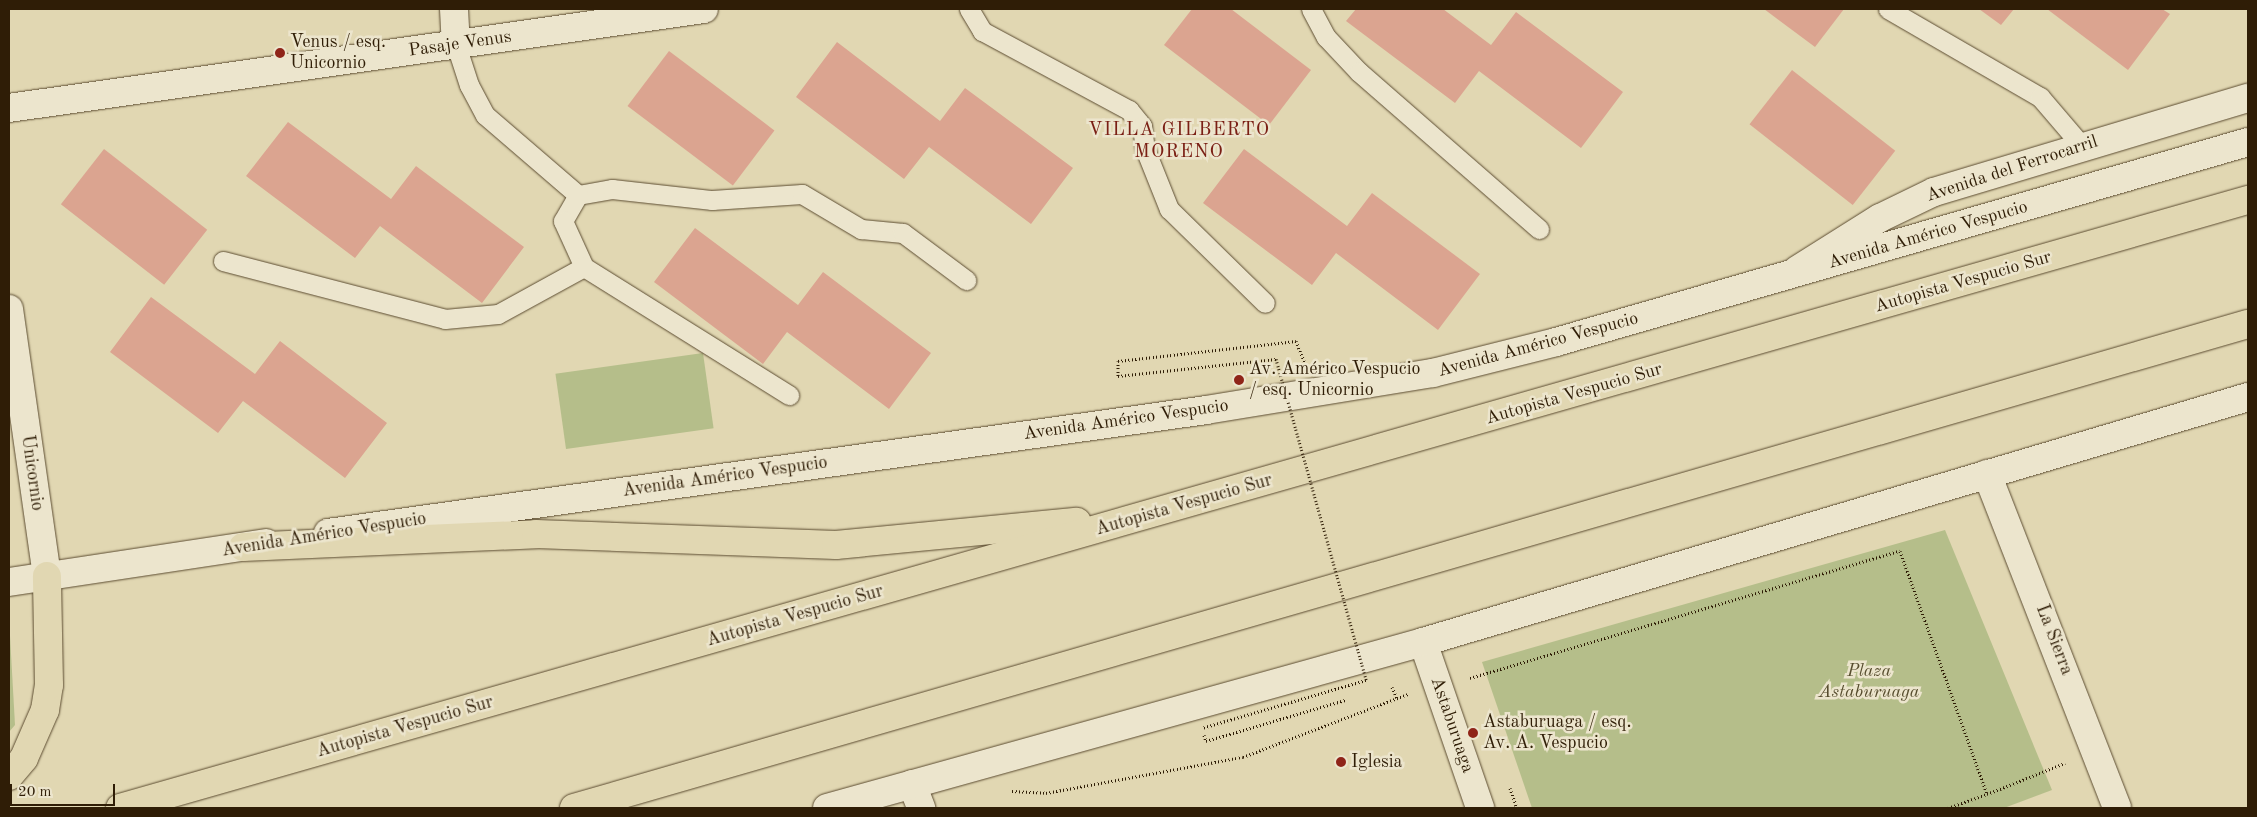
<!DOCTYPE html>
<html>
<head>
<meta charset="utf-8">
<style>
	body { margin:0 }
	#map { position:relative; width:2257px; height:817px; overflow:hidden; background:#e1d7b2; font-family:"Old Standard TT",serif }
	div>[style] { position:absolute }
	.green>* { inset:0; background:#b5be8a; transform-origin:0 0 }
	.building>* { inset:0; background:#dba490; transform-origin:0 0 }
	.path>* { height:3px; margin-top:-1.5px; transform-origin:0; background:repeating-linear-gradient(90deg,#2f1d06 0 1px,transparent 0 3.5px) }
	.roads { filter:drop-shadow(0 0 1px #5c4c31) drop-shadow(0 0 1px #5c4c31) }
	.service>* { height:19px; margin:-9.5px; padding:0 9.5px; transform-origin:9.5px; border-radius:9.5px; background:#ece5cd }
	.minor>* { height:28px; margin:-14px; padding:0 14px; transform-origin:14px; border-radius:14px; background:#ece5cd }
	.tertiary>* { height:28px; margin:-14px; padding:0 14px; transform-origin:14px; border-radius:14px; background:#ece5cd }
	.secondary>* { height:28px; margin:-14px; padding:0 14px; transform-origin:14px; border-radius:14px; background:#ece5cd }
	.motorway>* { height:28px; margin:-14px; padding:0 14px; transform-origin:14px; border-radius:14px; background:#e1d7b2 }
	.path-bridge>* { height:3px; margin-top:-1.5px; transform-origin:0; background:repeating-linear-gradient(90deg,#2f1d06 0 1px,transparent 0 3.5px) }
	.dots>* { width:14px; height:14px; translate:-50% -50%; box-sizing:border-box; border:2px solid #ece5cd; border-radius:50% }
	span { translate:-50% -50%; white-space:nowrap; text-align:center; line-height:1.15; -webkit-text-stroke:5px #ece5cd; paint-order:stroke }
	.poi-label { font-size:18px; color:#2f1d06 }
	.left { translate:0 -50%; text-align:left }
	.street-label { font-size:18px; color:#2f1d06 }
	.park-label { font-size:18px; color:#574d2e; font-style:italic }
	.neighbourhood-label { font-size:19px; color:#7a1f14; letter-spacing:1px }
	.frame { position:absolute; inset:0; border:10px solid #2f1d06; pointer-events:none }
	.scale { position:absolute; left:10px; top:784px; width:105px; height:22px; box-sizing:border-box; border:2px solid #2f1d06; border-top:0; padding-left:6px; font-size:15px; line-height:18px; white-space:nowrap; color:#2f1d06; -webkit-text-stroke:4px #ece5cd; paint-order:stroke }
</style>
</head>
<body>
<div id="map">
	<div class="green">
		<i style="left:703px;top:353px;width:76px;height:149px;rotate:82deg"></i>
		<i style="clip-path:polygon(1945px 530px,2052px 790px,2004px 808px,1532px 808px,1482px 662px)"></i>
		<i style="clip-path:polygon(9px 618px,15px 725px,9px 732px)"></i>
	</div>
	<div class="building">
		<i style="clip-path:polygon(1192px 9px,1231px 9px,1311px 70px,1269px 125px,1164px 45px)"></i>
		<i style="clip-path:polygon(1356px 9px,1443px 9px,1491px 45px,1516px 12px,1623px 92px,1581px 148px,1479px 71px,1455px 103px,1346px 21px)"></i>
		<i style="clip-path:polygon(1764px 9px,1844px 9px,1815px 47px)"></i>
		<i style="clip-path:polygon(1979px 9px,2014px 9px,2001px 25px)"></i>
		<i style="clip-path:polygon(2047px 9px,2162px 9px,2170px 14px,2128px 70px)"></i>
		<i style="clip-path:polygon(837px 42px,940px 121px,965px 88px,1073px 168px,1031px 224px,929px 147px,904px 179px,796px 97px)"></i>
		<i style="left:669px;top:51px;width:132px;height:69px;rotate:37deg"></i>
		<i style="left:1792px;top:70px;width:131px;height:69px;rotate:38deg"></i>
		<i style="clip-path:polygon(288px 122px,391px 199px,416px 166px,524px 247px,482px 303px,380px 226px,355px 258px,246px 176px)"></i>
		<i style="left:104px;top:149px;width:131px;height:70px;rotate:38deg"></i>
		<i style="clip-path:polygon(1244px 149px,1347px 226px,1372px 193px,1480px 274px,1438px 330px,1336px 253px,1312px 285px,1203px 203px)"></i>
		<i style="clip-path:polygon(695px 228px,798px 305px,823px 272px,931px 353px,889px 409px,787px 332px,763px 364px,654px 282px)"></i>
		<i style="clip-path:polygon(151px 297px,255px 374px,280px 341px,387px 423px,345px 478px,243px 401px,218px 433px,110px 352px)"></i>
	</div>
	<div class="path">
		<i style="left:1118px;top:361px;width:179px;rotate:-6.4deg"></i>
		<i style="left:1296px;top:341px;width:24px;rotate:68deg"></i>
		<i style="left:1470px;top:678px;width:448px;rotate:-16.5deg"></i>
		<i style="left:1900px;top:551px;width:258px;rotate:70.3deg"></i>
		<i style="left:1987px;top:794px;width:84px;rotate:-21.7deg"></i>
		<i style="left:1392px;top:687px;width:12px;rotate:66deg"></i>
		<i style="left:1204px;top:735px;width:6px;rotate:72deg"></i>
		<i style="left:1206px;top:741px;width:145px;rotate:-16.4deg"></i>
		<i style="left:1510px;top:788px;width:21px;rotate:71deg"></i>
		<i style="left:1012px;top:791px;width:34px;rotate:3deg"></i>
		<i style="left:1046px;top:793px;width:200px;rotate:-10.4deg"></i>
		<i style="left:1243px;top:757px;width:177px;rotate:-20.9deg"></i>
		<i style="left:1948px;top:808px;width:41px;rotate:-19.7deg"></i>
	</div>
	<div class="roads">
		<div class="service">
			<i style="left:969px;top:9px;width:26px;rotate:59deg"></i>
			<i style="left:982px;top:31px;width:167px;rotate:28.3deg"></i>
			<i style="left:1129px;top:110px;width:21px;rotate:51deg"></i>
			<i style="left:1142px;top:126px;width:23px;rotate:83deg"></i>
			<i style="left:1145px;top:149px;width:65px;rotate:68.2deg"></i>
			<i style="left:1169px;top:209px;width:134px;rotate:44.4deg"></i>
			<i style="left:1311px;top:9px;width:32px;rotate:62deg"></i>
			<i style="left:1326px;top:37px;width:48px;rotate:46.7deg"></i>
			<i style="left:1359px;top:72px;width:239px;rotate:41.1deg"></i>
			<i style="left:1888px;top:9px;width:176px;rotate:30.1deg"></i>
			<i style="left:2040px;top:97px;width:65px;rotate:49.4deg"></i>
			<i style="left:456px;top:45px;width:42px;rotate:72deg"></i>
			<i style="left:469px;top:85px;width:34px;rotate:62deg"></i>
			<i style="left:485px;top:115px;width:123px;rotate:40.7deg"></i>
			<i style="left:578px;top:195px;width:35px;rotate:-10deg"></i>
			<i style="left:612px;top:189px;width:101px;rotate:6.3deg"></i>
			<i style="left:712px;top:200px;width:90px;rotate:-3.8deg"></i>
			<i style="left:802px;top:194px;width:69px;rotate:30.7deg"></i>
			<i style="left:861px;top:229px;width:42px;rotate:5.4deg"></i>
			<i style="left:903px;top:233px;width:79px;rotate:36.7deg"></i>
			<i style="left:578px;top:195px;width:30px;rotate:120deg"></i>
			<i style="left:563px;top:221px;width:51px;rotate:65.5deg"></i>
			<i style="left:584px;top:267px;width:242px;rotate:32deg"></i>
			<i style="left:223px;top:261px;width:229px;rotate:14.6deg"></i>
			<i style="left:445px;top:319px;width:53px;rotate:-5.4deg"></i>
			<i style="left:498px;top:314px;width:98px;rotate:-28.7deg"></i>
		</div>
		<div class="minor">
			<i style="left:454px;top:9px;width:36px;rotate:87deg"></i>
			<i style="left:9px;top:108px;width:702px;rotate:-8.11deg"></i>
			<i style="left:9px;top:309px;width:270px;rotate:81.9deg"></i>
			<i style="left:1987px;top:474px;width:358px;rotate:68.7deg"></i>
			<i style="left:1423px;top:642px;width:176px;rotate:71deg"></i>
			<i style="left:912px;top:784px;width:26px;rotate:69deg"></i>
		</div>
		<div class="tertiary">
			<i style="left:1797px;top:270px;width:98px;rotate:-32.1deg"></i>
			<i style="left:1880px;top:218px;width:60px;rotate:-25.7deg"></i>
			<i style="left:1934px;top:192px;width:328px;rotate:-16.7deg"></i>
		</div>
		<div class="secondary">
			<i style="left:328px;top:533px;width:887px;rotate:-7.97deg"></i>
			<i style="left:1206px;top:410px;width:230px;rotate:-9.3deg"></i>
			<i style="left:1433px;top:373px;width:127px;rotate:-14.1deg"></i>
			<i style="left:1556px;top:342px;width:720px;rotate:-16.12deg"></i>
			<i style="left:9px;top:582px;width:260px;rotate:-8.6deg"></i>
			<i style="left:827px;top:808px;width:619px;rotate:-15.56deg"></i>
			<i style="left:1423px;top:642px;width:861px;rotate:-16.54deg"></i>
		</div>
		<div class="motorway">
			<i style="left:243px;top:547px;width:293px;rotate:-2.5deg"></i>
			<i style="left:536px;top:534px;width:300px;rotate:2.1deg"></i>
			<i style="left:836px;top:545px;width:242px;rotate:-5.5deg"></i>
			<i style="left:9px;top:776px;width:23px;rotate:-50deg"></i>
			<i style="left:24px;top:758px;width:52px;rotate:-66.4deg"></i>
			<i style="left:45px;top:710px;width:25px;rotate:-81deg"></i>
			<i style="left:49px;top:685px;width:109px;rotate:-91.1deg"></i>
			<i style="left:120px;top:808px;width:2213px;rotate:-15.95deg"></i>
			<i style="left:574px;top:808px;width:1743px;rotate:-16.13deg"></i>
		</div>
	</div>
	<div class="path-bridge">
		<i style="left:1118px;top:361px;width:15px;rotate:90deg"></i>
		<i style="left:1118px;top:376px;width:159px;rotate:-6.1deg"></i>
		<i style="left:1276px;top:359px;width:333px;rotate:74.3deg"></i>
		<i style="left:1366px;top:680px;width:171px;rotate:163.7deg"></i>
	</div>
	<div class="dots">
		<i style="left:280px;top:53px;background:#8f2418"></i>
		<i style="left:1239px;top:380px;background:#8f2418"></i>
		<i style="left:1473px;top:733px;background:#8f2418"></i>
		<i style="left:1341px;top:762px;background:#8f2418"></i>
	</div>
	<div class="poi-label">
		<span class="left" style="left:290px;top:53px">Venus / esq.<br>Unicornio</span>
		<span class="left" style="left:1249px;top:380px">Av. Américo Vespucio<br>/ esq. Unicornio</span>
		<span class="left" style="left:1483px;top:733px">Astaburuaga / esq.<br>Av. A. Vespucio</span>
		<span class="left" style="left:1351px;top:762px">Iglesia</span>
	</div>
	<div class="street-label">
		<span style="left:460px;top:44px;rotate:-8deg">Pasaje Venus</span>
		<span style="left:2012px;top:169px;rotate:-18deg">Avenida del Ferrocarril</span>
		<span style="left:1928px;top:235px;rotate:-16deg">Avenida Américo Vespucio</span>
		<span style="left:1963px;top:282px;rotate:-16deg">Autopista Vespucio Sur</span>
		<span style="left:1538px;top:345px;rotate:-15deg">Avenida Américo Vespucio</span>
		<span style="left:1574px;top:394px;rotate:-16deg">Autopista Vespucio Sur</span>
		<span style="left:1126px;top:420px;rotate:-8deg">Avenida Américo Vespucio</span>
		<span style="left:32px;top:473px;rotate:82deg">Unicornio</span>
		<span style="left:725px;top:477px;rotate:-8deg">Avenida Américo Vespucio</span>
		<span style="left:1184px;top:505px;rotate:-16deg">Autopista Vespucio Sur</span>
		<span style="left:324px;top:535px;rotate:-9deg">Avenida Américo Vespucio</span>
		<span style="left:795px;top:616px;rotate:-16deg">Autopista Vespucio Sur</span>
		<span style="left:2054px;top:640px;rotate:69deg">La Sierra</span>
		<span style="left:1452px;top:725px;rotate:71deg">Astaburuaga</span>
		<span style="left:405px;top:727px;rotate:-16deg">Autopista Vespucio Sur</span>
	</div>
	<div class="park-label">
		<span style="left:1869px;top:682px">Plaza<br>Astaburuaga</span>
	</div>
	<div class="neighbourhood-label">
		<span style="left:1179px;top:142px">VILLA GILBERTO<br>MORENO</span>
	</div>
	<div class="frame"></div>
	<div class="scale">20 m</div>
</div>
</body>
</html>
